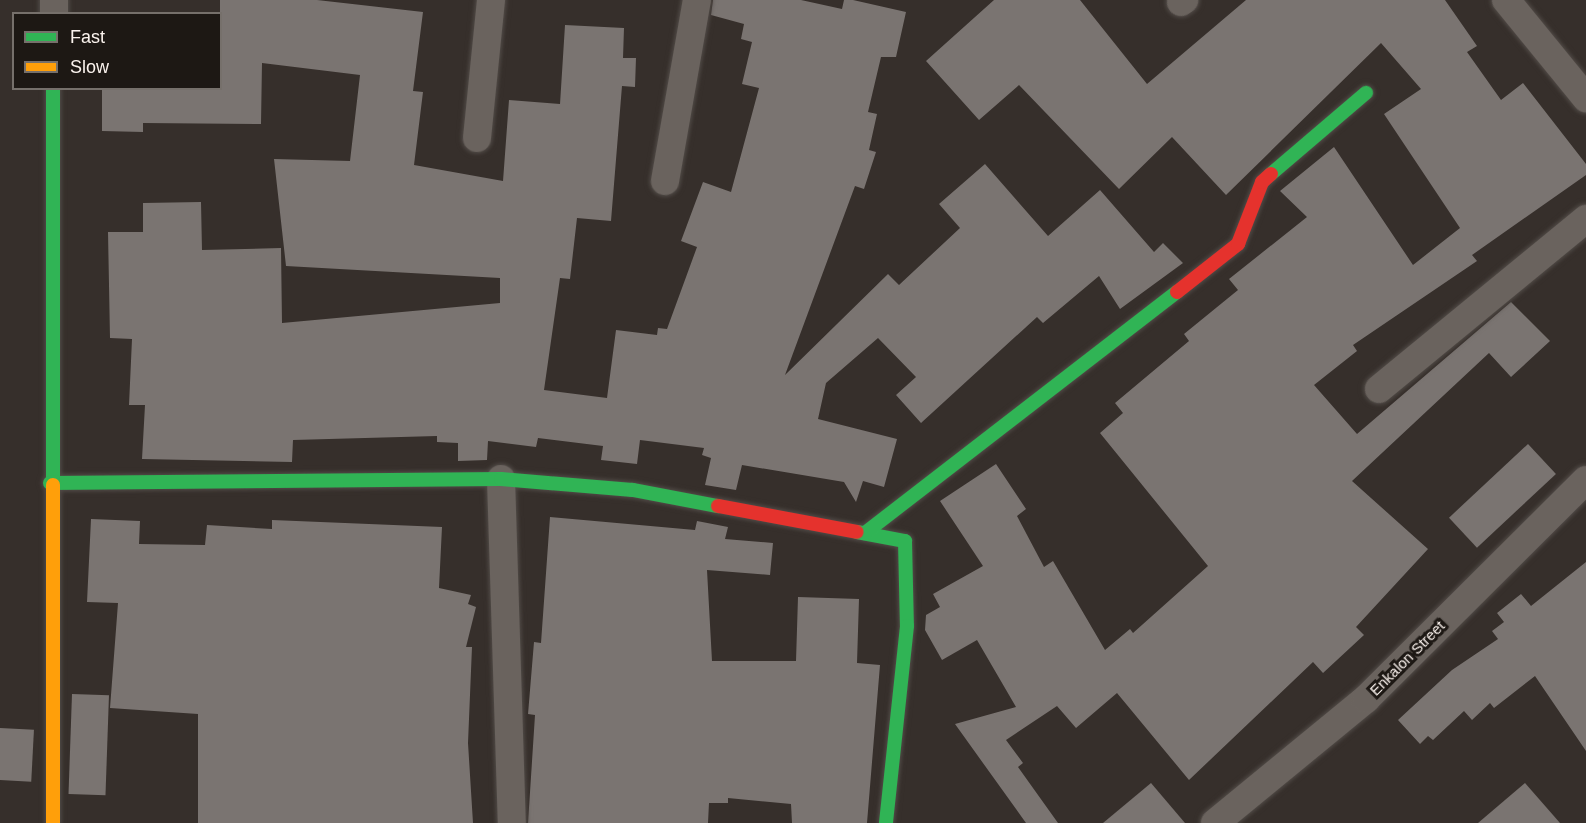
<!DOCTYPE html>
<html>
<head>
<meta charset="utf-8">
<style>
	body { margin:0 }
	#map { position:relative; width:1586px; height:823px; overflow:hidden; background:#362f2b; font-family:Arial,sans-serif }
	div>[style] { position:absolute }
	.building>* { inset:0; background:#7a7471; transform-origin:0 0 }
	.roads { filter:drop-shadow(0 0 2px #514b47) drop-shadow(0 0 2px #514b47) }
	.street>* { height:28px; margin:-14px; padding:0 14px; transform-origin:14px; border-radius:14px; background:#6a635e }
	.fast>* { height:14px; margin:-7px; padding:0 7px; transform-origin:7px; border-radius:7px; background:#30b455 }
	.slow>* { height:14px; margin:-7px; padding:0 7px; transform-origin:7px; border-radius:7px; background:#ff9f0a }
	.jam>* { height:14px; margin:-7px; padding:0 7px; transform-origin:7px; border-radius:7px; background:#e5322d }
	span { translate:-50% -50%; white-space:nowrap; text-align:center; line-height:1.15; -webkit-text-stroke:6px #1d1814; paint-order:stroke }
	.street-label { font-size:15px; color:#fbf3ee }
	.legend { position:absolute; left:12px; top:12px; width:210px; height:78px; box-sizing:border-box; background:#1d1814; border:2px solid #76706b; margin:0; padding:8px 10px; list-style:none; font-size:18px; color:#fbf3ee }
	.legend li { display:flex; align-items:center; gap:12px; height:30px }
	.legend b { width:30px; border:2px solid #76706b }
</style>
</head>
<body>
<div id="map">
	<div class="building">
		<i style="clip-path:polygon(220px 0,317px 0,423px 12px,413px 91px,423px 92px,414px 165px,503px 181px,509px 100px,560px 104px,565px 25px,624px 28px,623px 58px,636px 58px,635px 87px,622px 86px,611px 221px,577px 218px,570px 279px,560px 278px,544px 390px,607px 398px,616px 330px,657px 335px,658px 328px,667px 329px,697px 247px,681px 241px,703px 182px,731px 192px,759px 88px,742px 84px,752px 42px,741px 39px,744px 24px,711px 15px,713px 0,801px 0,842px 9px,844px 0,853px 0,906px 12px,896px 57px,881px 57px,868px 112px,877px 114px,869px 150px,876px 152px,864px 189px,855px 186px,785px 375px,888px 274px,899px 285px,960px 228px,939px 204px,985px 164px,1048px 236px,1100px 190px,1154px 252px,1163px 243px,1183px 263px,1120px 309px,1099px 276px,1043px 323px,1037px 317px,921px 423px,896px 395px,916px 377px,878px 338px,826px 383px,818px 419px,897px 439px,884px 487px,863px 481px,856px 502px,844px 482px,742px 465px,736px 490px,705px 485px,711px 458px,702px 455px,704px 448px,640px 440px,637px 464px,601px 460px,603px 446px,538px 438px,536px 447px,488px 441px,487px 460px,458px 461px,458px 443px,437px 442px,437px 436px,293px 440px,292px 462px,142px 459px,145px 405px,129px 405px,132px 339px,110px 338px,108px 232px,143px 232px,143px 203px,201px 202px,202px 250px,281px 248px,282px 323px,500px 303px,500px 278px,286px 266px,274px 159px,350px 161px,360px 75px,262px 63px,261px 124px,143px 123px,143px 132px,102px 131px,102px 88px,220px 88px)"></i>
		<i style="clip-path:polygon(994px 0,1080px 0,1147px 84px,1246px 0,1445px 0,1477px 46px,1467px 52px,1501px 100px,1523px 83px,1586px 164px,1586px 175px,1472px 255px,1477px 261px,1353px 345px,1357px 351px,1314px 385px,1357px 434px,1511px 302px,1550px 341px,1511px 377px,1489px 353px,1352px 481px,1428px 549px,1356px 627px,1364px 635px,1323px 673px,1313px 662px,1189px 780px,1117px 693px,1076px 728px,1057px 706px,1006px 740px,1023px 763px,1018px 767px,1058px 823px,1026px 823px,955px 724px,1016px 707px,977px 640px,942px 660px,925px 630px,926px 615px,940px 607px,933px 594px,983px 566px,940px 501px,996px 464px,1026px 509px,1017px 516px,1044px 567px,1053px 561px,1105px 650px,1130px 629px,1133px 633px,1208px 566px,1100px 433px,1123px 413px,1115px 403px,1189px 341px,1184px 334px,1238px 290px,1229px 279px,1307px 217px,1280px 191px,1334px 147px,1413px 265px,1460px 228px,1384px 114px,1421px 89px,1381px 43px,1226px 195px,1172px 137px,1119px 189px,1019px 85px,979px 120px,926px 61px)"></i>
		<i style="left:1528px;top:444px;width:41px;height:108px;rotate:47deg"></i>
		<i style="clip-path:polygon(550px 517px,695px 530px,697px 521px,728px 527px,725px 539px,773px 543px,770px 575px,707px 570px,712px 661px,796px 661px,798px 597px,859px 599px,857px 663px,880px 665px,867px 823px,792px 823px,791px 804px,728px 798px,728px 803px,709px 803px,708px 823px,528px 823px,535px 715px,528px 714px,534px 642px,541px 643px)"></i>
		<i style="clip-path:polygon(91px 519px,140px 521px,139px 544px,205px 545px,207px 525px,272px 529px,272px 520px,442px 527px,439px 588px,471px 595px,468px 604px,476px 607px,466px 647px,472px 647px,468px 743px,473px 823px,198px 823px,198px 714px,110px 708px,118px 603px,87px 602px)"></i>
		<i style="clip-path:polygon(1586px 562px,1586px 751px,1535px 676px,1494px 708px,1490px 703px,1472px 720px,1464px 711px,1433px 740px,1428px 736px,1420px 744px,1398px 720px,1452px 670px,1498px 639px,1492px 631px,1504px 622px,1497px 613px,1521px 594px,1531px 606px)"></i>
		<i style="left:72px;top:694px;width:37px;height:100px;rotate:2deg"></i>
		<i style="left:0;top:728px;width:34px;height:52px;rotate:3deg"></i>
		<i style="clip-path:polygon(1151px 783px,1185px 823px,1103px 823px)"></i>
		<i style="clip-path:polygon(1525px 783px,1560px 823px,1478px 823px)"></i>
	</div>
	<div class="roads">
		<div class="street">
			<i style="left:1506px;top:0;width:127px;rotate:50.8deg"></i>
			<i style="left:1181px;top:2px;width:4px;rotate:-34deg"></i>
			<i style="left:54px;top:14px;width:14px;rotate:-90deg"></i>
			<i style="left:477px;top:138px;width:139px;rotate:-84.2deg"></i>
			<i style="left:665px;top:181px;width:184px;rotate:-80deg"></i>
			<i style="left:1379px;top:389px;width:268px;rotate:-39.4deg"></i>
			<i style="left:501px;top:479px;width:344px;rotate:88.2deg"></i>
			<i style="left:1215px;top:823px;width:195px;rotate:-39.4deg"></i>
			<i style="left:1366px;top:699px;width:310px;rotate:-44.9deg"></i>
		</div>
		<div class="fast">
			<i style="left:53px;top:88px;width:397px;rotate:90deg"></i>
			<i style="left:1271px;top:174px;width:125px;rotate:-40.5deg"></i>
			<i style="left:50px;top:483px;width:451px;rotate:-0.5deg"></i>
			<i style="left:501px;top:479px;width:132px;rotate:4.8deg"></i>
			<i style="left:633px;top:490px;width:86px;rotate:10.7deg"></i>
			<i style="left:857px;top:532px;width:49px;rotate:10.6deg"></i>
			<i style="left:905px;top:541px;width:85px;rotate:88.7deg"></i>
			<i style="left:907px;top:626px;width:198px;rotate:96.1deg"></i>
			<i style="left:865px;top:533px;width:394px;rotate:-37.7deg"></i>
		</div>
		<div class="slow">
			<i style="left:53px;top:485px;width:338px;rotate:90deg"></i>
		</div>
		<div class="jam">
			<i style="left:1177px;top:292px;width:78px;rotate:-38.2deg"></i>
			<i style="left:1238px;top:244px;width:66px;rotate:-68.8deg"></i>
			<i style="left:1262px;top:182px;width:12px;rotate:-42deg"></i>
			<i style="left:718px;top:506px;width:141px;rotate:10.6deg"></i>
		</div>
	</div>
	<div class="street-label">
		<span style="left:1407px;top:658px;rotate:-45deg">Enkalon Street</span>
	</div>
	<ul class="legend">
	<li><b style="height:8px;background:#30b455"></b>Fast</li>
	<li><b style="height:8px;background:#ff9f0a"></b>Slow</li>
	</ul>
</div>
</body>
</html>
